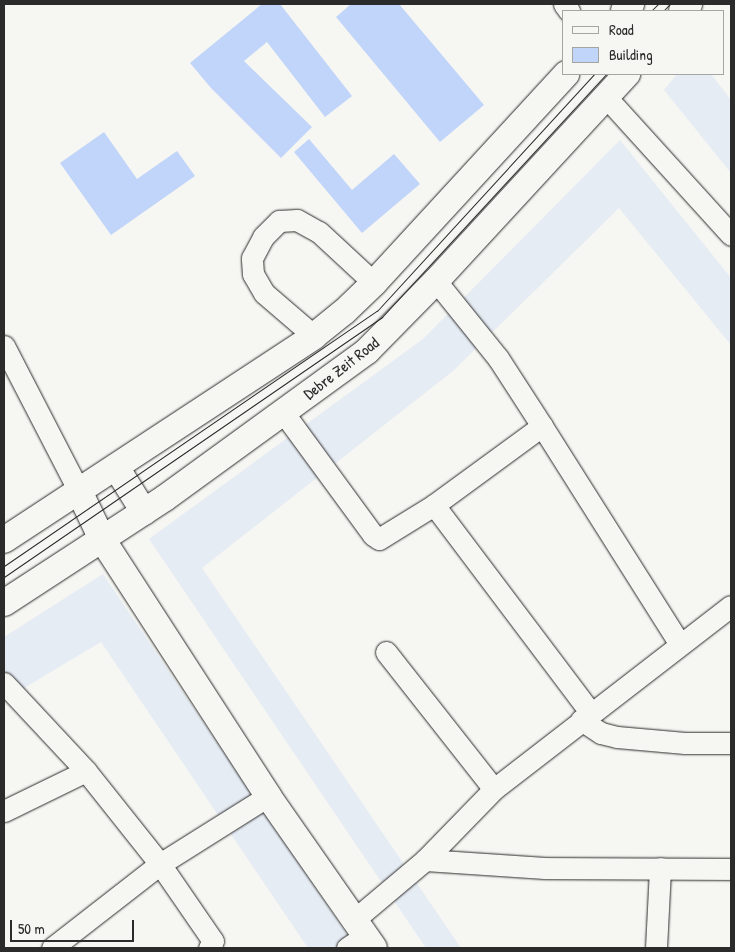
<!DOCTYPE html>
<html>
<head>
<meta charset="utf-8">
<style>
	body { margin:0 }
	#map { position:relative; width:735px; height:952px; overflow:hidden; background:#f6f6f2; font-family:"Patrick Hand",sans-serif }
	div>[style] { position:absolute }
	.built>* { inset:0; background:#e6ecf4 }
	.building>* { inset:0; background:#c0d5f9 }
	.roads { filter:drop-shadow(0 0 1px #2b2b2b) drop-shadow(0 0 1px #2b2b2b) }
	.minor>* { height:21px; margin:-10.5px; padding:0 10.5px; transform-origin:10.5px; border-radius:10.5px; background:#f6f6f2 }
	.major>* { height:26px; margin:-13px; padding:0 13px; transform-origin:13px; border-radius:13px; background:#f6f6f2 }
	.tram>* { height:1px; margin:-0.5px; padding:0 0.5px; transform-origin:0.5px; border-radius:0.5px; background:#2b2b2b }
	span { translate:-50% -50%; white-space:nowrap; text-align:center; line-height:1.15; -webkit-text-stroke:4px #f6f6f2; paint-order:stroke }
	.street-label { font-size:16px; color:#2b2b2b }
	.frame { position:absolute; inset:0; border:5px solid #2b2b2b; pointer-events:none }
	.legend { position:absolute; left:562px; top:10px; width:162px; height:65px; box-sizing:border-box; background:#f6f6f2; border:1px solid #a5a5a2; margin:0; padding:6px 9px; list-style:none; font-size:15px; color:#2b2b2b }
	.legend li { display:flex; align-items:center; gap:10px; height:25px }
	.legend b { width:25px; border:1px solid #a5a5a2 }
	.scale { position:absolute; left:10px; top:920px; width:124px; height:22px; box-sizing:border-box; border:2px solid #2b2b2b; border-top:0; padding-left:6px; font-size:15px; line-height:18px; white-space:nowrap; color:#2b2b2b; -webkit-text-stroke:4px #f6f6f2; paint-order:stroke }
</style>
</head>
<body>
<div id="map">
	<div class="built">
		<i style="clip-path:polygon(677px 74px,711px 74px,731px 100px,731px 173px,664px 90px)"></i>
		<i style="clip-path:polygon(620px 140px,731px 278px,731px 345px,619px 208px,453px 371px,202px 568px,461px 948px,426px 948px,149px 539px,423px 339px)"></i>
		<i style="clip-path:polygon(103px 574px,356px 948px,308px 948px,101px 642px,4px 700px,4px 637px)"></i>
	</div>
	<div class="building">
		<i style="clip-path:polygon(262px 4px,280px 4px,352px 96px,325px 117px,267px 42px,244px 61px,312px 127px,281px 158px,211px 88px,190px 63px)"></i>
		<i style="clip-path:polygon(351px 4px,399px 4px,484px 105px,440px 142px,336px 17px)"></i>
		<i style="clip-path:polygon(104px 132px,137px 179px,177px 151px,195px 176px,111px 235px,60px 163px)"></i>
		<i style="clip-path:polygon(309px 139px,352px 190px,394px 154px,420px 184px,362px 233px,294px 152px)"></i>
	</div>
	<div class="roads">
		<div class="minor">
			<i style="left:564px;top:4px;width:9px;rotate:54deg"></i>
			<i style="left:606px;top:97px;width:186px;rotate:47.8deg"></i>
			<i style="left:436px;top:281px;width:99px;rotate:51.2deg"></i>
			<i style="left:498px;top:358px;width:81px;rotate:57.1deg"></i>
			<i style="left:314px;top:336px;width:66px;rotate:-139.3deg"></i>
			<i style="left:264px;top:293px;width:22px;rotate:-120deg"></i>
			<i style="left:253px;top:274px;width:16px;rotate:-94deg"></i>
			<i style="left:252px;top:258px;width:24px;rotate:-62deg"></i>
			<i style="left:263px;top:237px;width:23px;rotate:-45deg"></i>
			<i style="left:279px;top:221px;width:18px;rotate:-3deg"></i>
			<i style="left:297px;top:220px;width:25px;rotate:29deg"></i>
			<i style="left:319px;top:232px;width:75px;rotate:42.8deg"></i>
			<i style="left:4px;top:346px;width:163px;rotate:62.7deg"></i>
			<i style="left:283px;top:412px;width:152px;rotate:53.8deg"></i>
			<i style="left:373px;top:535px;width:7px;rotate:34deg"></i>
			<i style="left:379px;top:539px;width:65px;rotate:-31.7deg"></i>
			<i style="left:434px;top:505px;width:134px;rotate:-36.2deg"></i>
			<i style="left:542px;top:426px;width:258px;rotate:57.7deg"></i>
			<i style="left:434px;top:505px;width:261px;rotate:53deg"></i>
			<i style="left:386px;top:652px;width:174px;rotate:51.8deg"></i>
			<i style="left:4px;top:683px;width:120px;rotate:47deg"></i>
			<i style="left:86px;top:771px;width:119px;rotate:51.5deg"></i>
			<i style="left:160px;top:864px;width:93px;rotate:55.5deg"></i>
			<i style="left:213px;top:941px;width:8px;rotate:120deg"></i>
			<i style="left:581px;top:720px;width:24px;rotate:33deg"></i>
			<i style="left:601px;top:733px;width:16px;rotate:14deg"></i>
			<i style="left:617px;top:737px;width:68px;rotate:5deg"></i>
			<i style="left:685px;top:743px;width:46px"></i>
			<i style="left:4px;top:811px;width:91px;rotate:-26deg"></i>
			<i style="left:425px;top:860px;width:99px;rotate:-45.8deg"></i>
			<i style="left:494px;top:789px;width:299px;rotate:-37.7deg"></i>
			<i style="left:355px;top:919px;width:92px;rotate:-40.1deg"></i>
			<i style="left:425px;top:860px;width:120px;rotate:3.8deg"></i>
			<i style="left:545px;top:868px;width:186px;rotate:0.3deg"></i>
			<i style="left:52px;top:948px;width:137px;rotate:-37.9deg"></i>
			<i style="left:160px;top:864px;width:128px;rotate:-32.2deg"></i>
			<i style="left:347px;top:948px;width:22px;rotate:-34deg"></i>
			<i style="left:656px;top:948px;width:80px;rotate:-87.1deg"></i>
		</div>
		<div class="major">
			<i style="left:624px;top:11px;width:10px;rotate:-45deg"></i>
			<i style="left:682px;top:11px;width:10px;rotate:-45deg"></i>
			<i style="left:116px;top:467px;width:53px;rotate:58.1deg"></i>
			<i style="left:79px;top:491px;width:53px;rotate:64.4deg"></i>
			<i style="left:102px;top:539px;width:306px;rotate:57.1deg"></i>
			<i style="left:268px;top:796px;width:185px;rotate:55.1deg"></i>
			<i style="left:4px;top:540px;width:371px;rotate:-33.3deg"></i>
			<i style="left:314px;top:336px;width:38px;rotate:-39deg"></i>
			<i style="left:344px;top:312px;width:42px;rotate:-44deg"></i>
			<i style="left:374px;top:283px;width:284px;rotate:-47.4deg"></i>
			<i style="left:4px;top:603px;width:192px;rotate:-33.1deg"></i>
			<i style="left:165px;top:498px;width:250px;rotate:-36deg"></i>
			<i style="left:367px;top:351px;width:98px;rotate:-45.4deg"></i>
			<i style="left:436px;top:281px;width:282px;rotate:-47.3deg"></i>
		</div>
	</div>
	<div class="tram">
		<i style="left:651px;top:11px;width:10px;rotate:-45deg"></i>
		<i style="left:663px;top:11px;width:10px;rotate:-45deg"></i>
		<i style="left:4px;top:566px;width:452px;rotate:-34.4deg"></i>
		<i style="left:377px;top:311px;width:321px;rotate:-47.5deg"></i>
		<i style="left:4px;top:577px;width:459px;rotate:-34.5deg"></i>
		<i style="left:382px;top:317px;width:330px;rotate:-47.3deg"></i>
	</div>
	<div class="street-label">
		<span style="left:341px;top:368px;rotate:-38deg">Debre Zeit Road</span>
	</div>
	<div class="frame"></div>
	<ul class="legend">
	<li><b style="height:6px;background:#f6f6f2"></b>Road</li>
	<li><b style="height:14px;background:#c0d5f9"></b>Building</li>
	</ul>
	<div class="scale">50 m</div>
</div>
</body>
</html>
